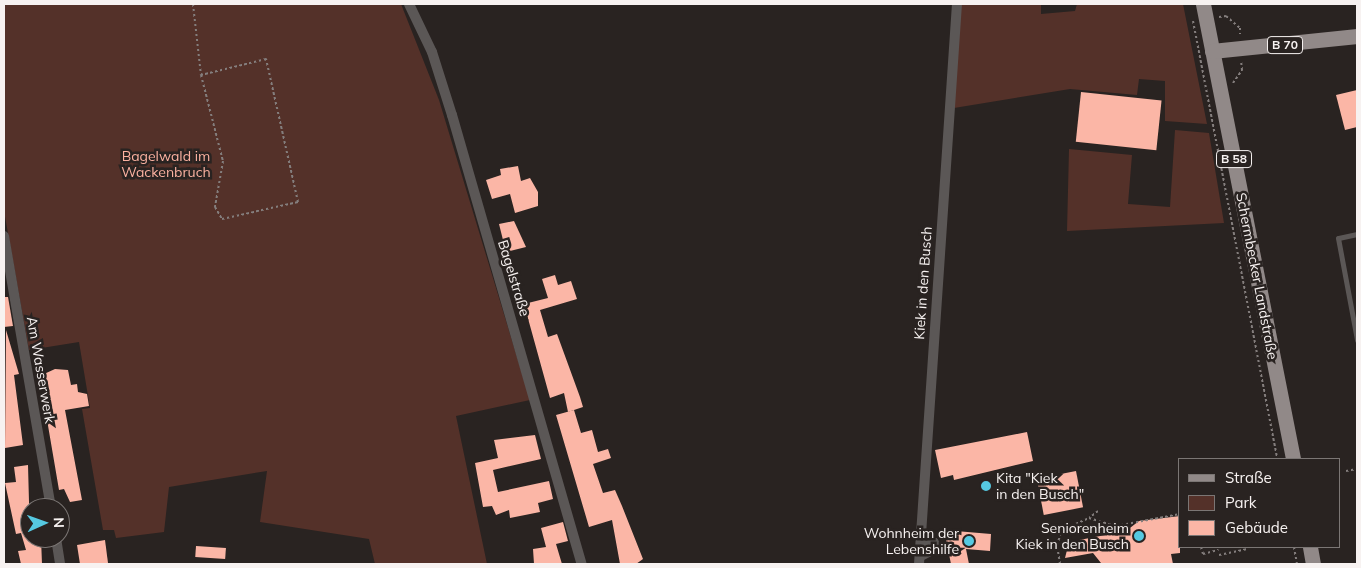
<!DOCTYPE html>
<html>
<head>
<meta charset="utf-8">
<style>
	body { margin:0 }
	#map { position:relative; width:1361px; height:568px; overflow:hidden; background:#292321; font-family:Mulish,sans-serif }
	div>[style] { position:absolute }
	.green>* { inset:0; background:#543129 }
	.building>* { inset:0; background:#fbb6a6; transform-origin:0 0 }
	.path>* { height:2px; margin-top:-1px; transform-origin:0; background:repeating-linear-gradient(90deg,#847e7d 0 2.5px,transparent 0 5px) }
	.lane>* { height:5px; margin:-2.5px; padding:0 2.5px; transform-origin:2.5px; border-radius:2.5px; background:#5b5756 }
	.street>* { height:10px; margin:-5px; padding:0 5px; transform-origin:5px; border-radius:5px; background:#5b5756 }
	.primary>* { height:15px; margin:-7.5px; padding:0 7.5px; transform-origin:7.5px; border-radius:7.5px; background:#918988 }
	.dots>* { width:14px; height:14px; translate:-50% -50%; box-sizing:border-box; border:2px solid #292321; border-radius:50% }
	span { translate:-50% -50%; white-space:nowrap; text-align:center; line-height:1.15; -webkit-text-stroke:5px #292321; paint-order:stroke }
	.shield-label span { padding:1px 4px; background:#292321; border:1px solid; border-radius:4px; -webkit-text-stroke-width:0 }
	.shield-label { font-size:12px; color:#f7f2f1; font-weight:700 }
	.park-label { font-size:14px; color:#fbb1a0 }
	.street-label { font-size:14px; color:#f7f2f1 }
	.poi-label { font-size:14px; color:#f7f2f1 }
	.left { translate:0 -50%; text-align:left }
	.right { translate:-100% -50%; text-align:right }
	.frame { position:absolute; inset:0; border:5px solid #f7f2f1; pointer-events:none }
	.legend { position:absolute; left:1178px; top:458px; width:162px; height:90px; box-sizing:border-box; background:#292321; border:1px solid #7b7674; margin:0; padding:6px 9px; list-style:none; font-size:15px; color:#f7f2f1 }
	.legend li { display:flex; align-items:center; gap:10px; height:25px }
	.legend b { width:25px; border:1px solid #7b7674 }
	.north { position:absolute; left:20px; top:498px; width:50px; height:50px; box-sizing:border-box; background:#292321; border:1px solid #7b7674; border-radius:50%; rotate:88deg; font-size:14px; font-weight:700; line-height:20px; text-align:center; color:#f7f2f1 }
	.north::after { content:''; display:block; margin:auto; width:18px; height:22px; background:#56c9e1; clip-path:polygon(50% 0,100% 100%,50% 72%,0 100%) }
</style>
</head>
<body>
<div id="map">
	<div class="green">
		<i style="clip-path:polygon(4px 4px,401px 4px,439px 100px,530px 400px,456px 416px,487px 564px,375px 564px,369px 539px,260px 522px,267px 471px,169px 487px,164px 532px,116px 538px,114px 530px,103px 530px,82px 409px,90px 408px,79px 342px,29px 350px,4px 211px)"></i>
		<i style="clip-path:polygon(960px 4px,1041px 4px,1041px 14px,1075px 11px,1077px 4px,1183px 4px,1207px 124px,1165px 121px,1165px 81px,1139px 79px,1137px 95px,1070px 89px,954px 108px)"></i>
		<i style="clip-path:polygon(1175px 130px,1209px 133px,1224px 223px,1067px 231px,1069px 149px,1132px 155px,1128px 204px,1170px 207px)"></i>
	</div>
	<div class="building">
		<i style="clip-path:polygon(1357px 90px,1357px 127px,1345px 130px,1336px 95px)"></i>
		<i style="left:1081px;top:92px;width:81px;height:50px;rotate:6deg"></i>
		<i style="clip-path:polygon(518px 166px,521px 181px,530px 178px,538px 192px,538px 206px,515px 213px,510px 194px,492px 199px,486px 180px,501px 175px,500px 169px)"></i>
		<i style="clip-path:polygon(514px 221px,526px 247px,506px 252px,499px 224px)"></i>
		<i style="clip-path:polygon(555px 275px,558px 285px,571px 281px,577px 299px,540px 310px,548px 337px,557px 334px,580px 397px,583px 407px,568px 412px,564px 393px,550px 398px,524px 304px,548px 298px,542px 279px)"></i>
		<i style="clip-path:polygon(4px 297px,8px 297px,13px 326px,4px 327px)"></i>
		<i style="clip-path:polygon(6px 330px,19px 374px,14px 375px,23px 445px,5px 448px)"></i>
		<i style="clip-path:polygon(55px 369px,68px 370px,71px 385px,77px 384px,78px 392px,87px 394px,89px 406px,65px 410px,82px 500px,70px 502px,64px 489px,59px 490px,45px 408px,49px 407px,44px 374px)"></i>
		<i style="clip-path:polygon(574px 410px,581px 433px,592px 430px,598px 452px,608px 449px,611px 458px,593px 464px,603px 493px,615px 490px,622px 506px,643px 559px,636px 564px,620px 564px,612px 520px,589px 527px,556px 415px)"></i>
		<i style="clip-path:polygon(1027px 432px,1033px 461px,954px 480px,953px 475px,941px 478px,935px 450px)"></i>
		<i style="clip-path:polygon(535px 435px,541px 459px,493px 470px,498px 492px,549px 481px,553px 499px,538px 503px,540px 512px,510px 518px,509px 510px,496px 515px,492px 506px,483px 507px,475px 463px,498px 458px,494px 440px)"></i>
		<i style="clip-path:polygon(28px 465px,30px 538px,41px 538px,42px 564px,21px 564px,18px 551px,26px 550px,21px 533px,16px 534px,5px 483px,16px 482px,14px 467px)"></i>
		<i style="left:1076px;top:471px;width:37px;height:40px;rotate:79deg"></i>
		<i style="clip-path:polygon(1180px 516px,1180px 553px,1171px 554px,1173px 564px,1101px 563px,1093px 553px,1065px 558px,1069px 542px,1126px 531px,1139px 521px)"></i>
		<i style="clip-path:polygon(563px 522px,568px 541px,556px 544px,562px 564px,534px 564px,533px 549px,546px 547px,541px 528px)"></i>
		<i style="clip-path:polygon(944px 530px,991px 534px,990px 551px,966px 549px,969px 564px,951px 564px)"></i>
		<i style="clip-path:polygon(105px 540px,108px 563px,80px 564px,77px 545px)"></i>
		<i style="left:196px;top:546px;width:30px;height:11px;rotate:4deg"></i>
	</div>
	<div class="path">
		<i style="left:193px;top:4px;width:71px;rotate:83.6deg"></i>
		<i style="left:201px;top:75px;width:89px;rotate:75.7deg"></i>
		<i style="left:223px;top:161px;width:47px;rotate:99.9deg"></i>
		<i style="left:215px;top:207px;width:14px;rotate:60deg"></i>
		<i style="left:222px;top:219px;width:78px;rotate:-12.6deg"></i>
		<i style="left:298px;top:202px;width:147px;rotate:-102.6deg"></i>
		<i style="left:266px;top:59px;width:67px;rotate:166.2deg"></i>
		<i style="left:1219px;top:17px;width:7px;rotate:-8deg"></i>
		<i style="left:1226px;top:16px;width:18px;rotate:41deg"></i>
		<i style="left:1240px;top:28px;width:6px;rotate:90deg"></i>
		<i style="left:1193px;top:21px;width:446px;rotate:79.1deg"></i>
		<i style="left:1233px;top:83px;width:16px;rotate:-55deg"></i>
		<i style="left:1242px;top:70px;width:9px;rotate:-96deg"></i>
		<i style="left:1346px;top:471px;width:11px;rotate:-10deg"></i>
		<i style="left:1098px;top:511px;width:11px;rotate:142deg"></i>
		<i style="left:1089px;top:518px;width:28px;rotate:17deg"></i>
		<i style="left:1116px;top:526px;width:65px;rotate:-10.6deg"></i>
		<i style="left:1201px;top:547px;width:7px;rotate:74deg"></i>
		<i style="left:1203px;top:554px;width:16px;rotate:-15deg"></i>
		<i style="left:1294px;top:547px;width:17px;rotate:80deg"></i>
		<i style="left:1219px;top:555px;width:29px;rotate:-12deg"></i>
		<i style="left:1060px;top:564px;width:19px;rotate:-99deg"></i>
		<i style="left:1057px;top:545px;width:16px;rotate:-72deg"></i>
		<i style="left:1062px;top:530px;width:30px;rotate:-24deg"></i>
	</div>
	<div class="lane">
		<i style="left:1357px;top:234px;width:19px;rotate:168deg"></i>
		<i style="left:1338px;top:238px;width:104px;rotate:79.4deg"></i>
		<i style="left:919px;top:559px;width:24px;rotate:-28deg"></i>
		<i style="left:940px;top:548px;width:9px;rotate:-122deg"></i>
		<i style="left:935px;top:540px;width:17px;rotate:163deg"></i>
	</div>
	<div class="street">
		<i style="left:409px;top:4px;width:53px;rotate:64.4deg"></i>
		<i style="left:432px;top:52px;width:66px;rotate:72.4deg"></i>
		<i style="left:452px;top:115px;width:467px;rotate:73.9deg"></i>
		<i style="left:4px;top:236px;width:276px;rotate:80.2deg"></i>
		<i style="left:56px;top:538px;width:26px;rotate:81deg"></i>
		<i style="left:919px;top:564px;width:561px;rotate:-86.12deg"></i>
	</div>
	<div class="primary">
		<i style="left:1203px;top:4px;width:464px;rotate:78.8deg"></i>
		<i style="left:1212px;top:51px;width:146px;rotate:-5.9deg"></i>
		<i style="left:1310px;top:547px;width:17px;rotate:80deg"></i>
	</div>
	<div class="dots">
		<i style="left:986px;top:486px;background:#56c9e1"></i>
		<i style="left:1139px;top:536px;background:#56c9e1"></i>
		<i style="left:969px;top:541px;background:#56c9e1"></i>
	</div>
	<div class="shield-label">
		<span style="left:1285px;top:45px">B 70</span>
		<span style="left:1234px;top:159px">B 58</span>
	</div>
	<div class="park-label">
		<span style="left:166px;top:164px">Bagelwald im<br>Wackenbruch</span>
	</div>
	<div class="street-label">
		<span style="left:1257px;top:276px;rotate:79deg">Schermbecker Landstraße</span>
		<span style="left:514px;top:278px;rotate:73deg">Bagelstraße</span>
		<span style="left:923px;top:283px;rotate:-86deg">Kiek in den Busch</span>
		<span style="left:41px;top:370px;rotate:80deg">Am Wasserwerk</span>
	</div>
	<div class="poi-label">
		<span class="left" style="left:996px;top:486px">Kita "Kiek<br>in den Busch"</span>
		<span class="right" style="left:1129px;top:536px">Seniorenheim<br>Kiek in den Busch</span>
		<span class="right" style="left:959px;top:541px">Wohnheim der<br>Lebenshilfe</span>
	</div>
	<div class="frame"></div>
	<ul class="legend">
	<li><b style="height:6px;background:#918988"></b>Straße</li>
	<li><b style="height:14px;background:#543129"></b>Park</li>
	<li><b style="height:14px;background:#fbb6a6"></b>Gebäude</li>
	</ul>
	<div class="north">N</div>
</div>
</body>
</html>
